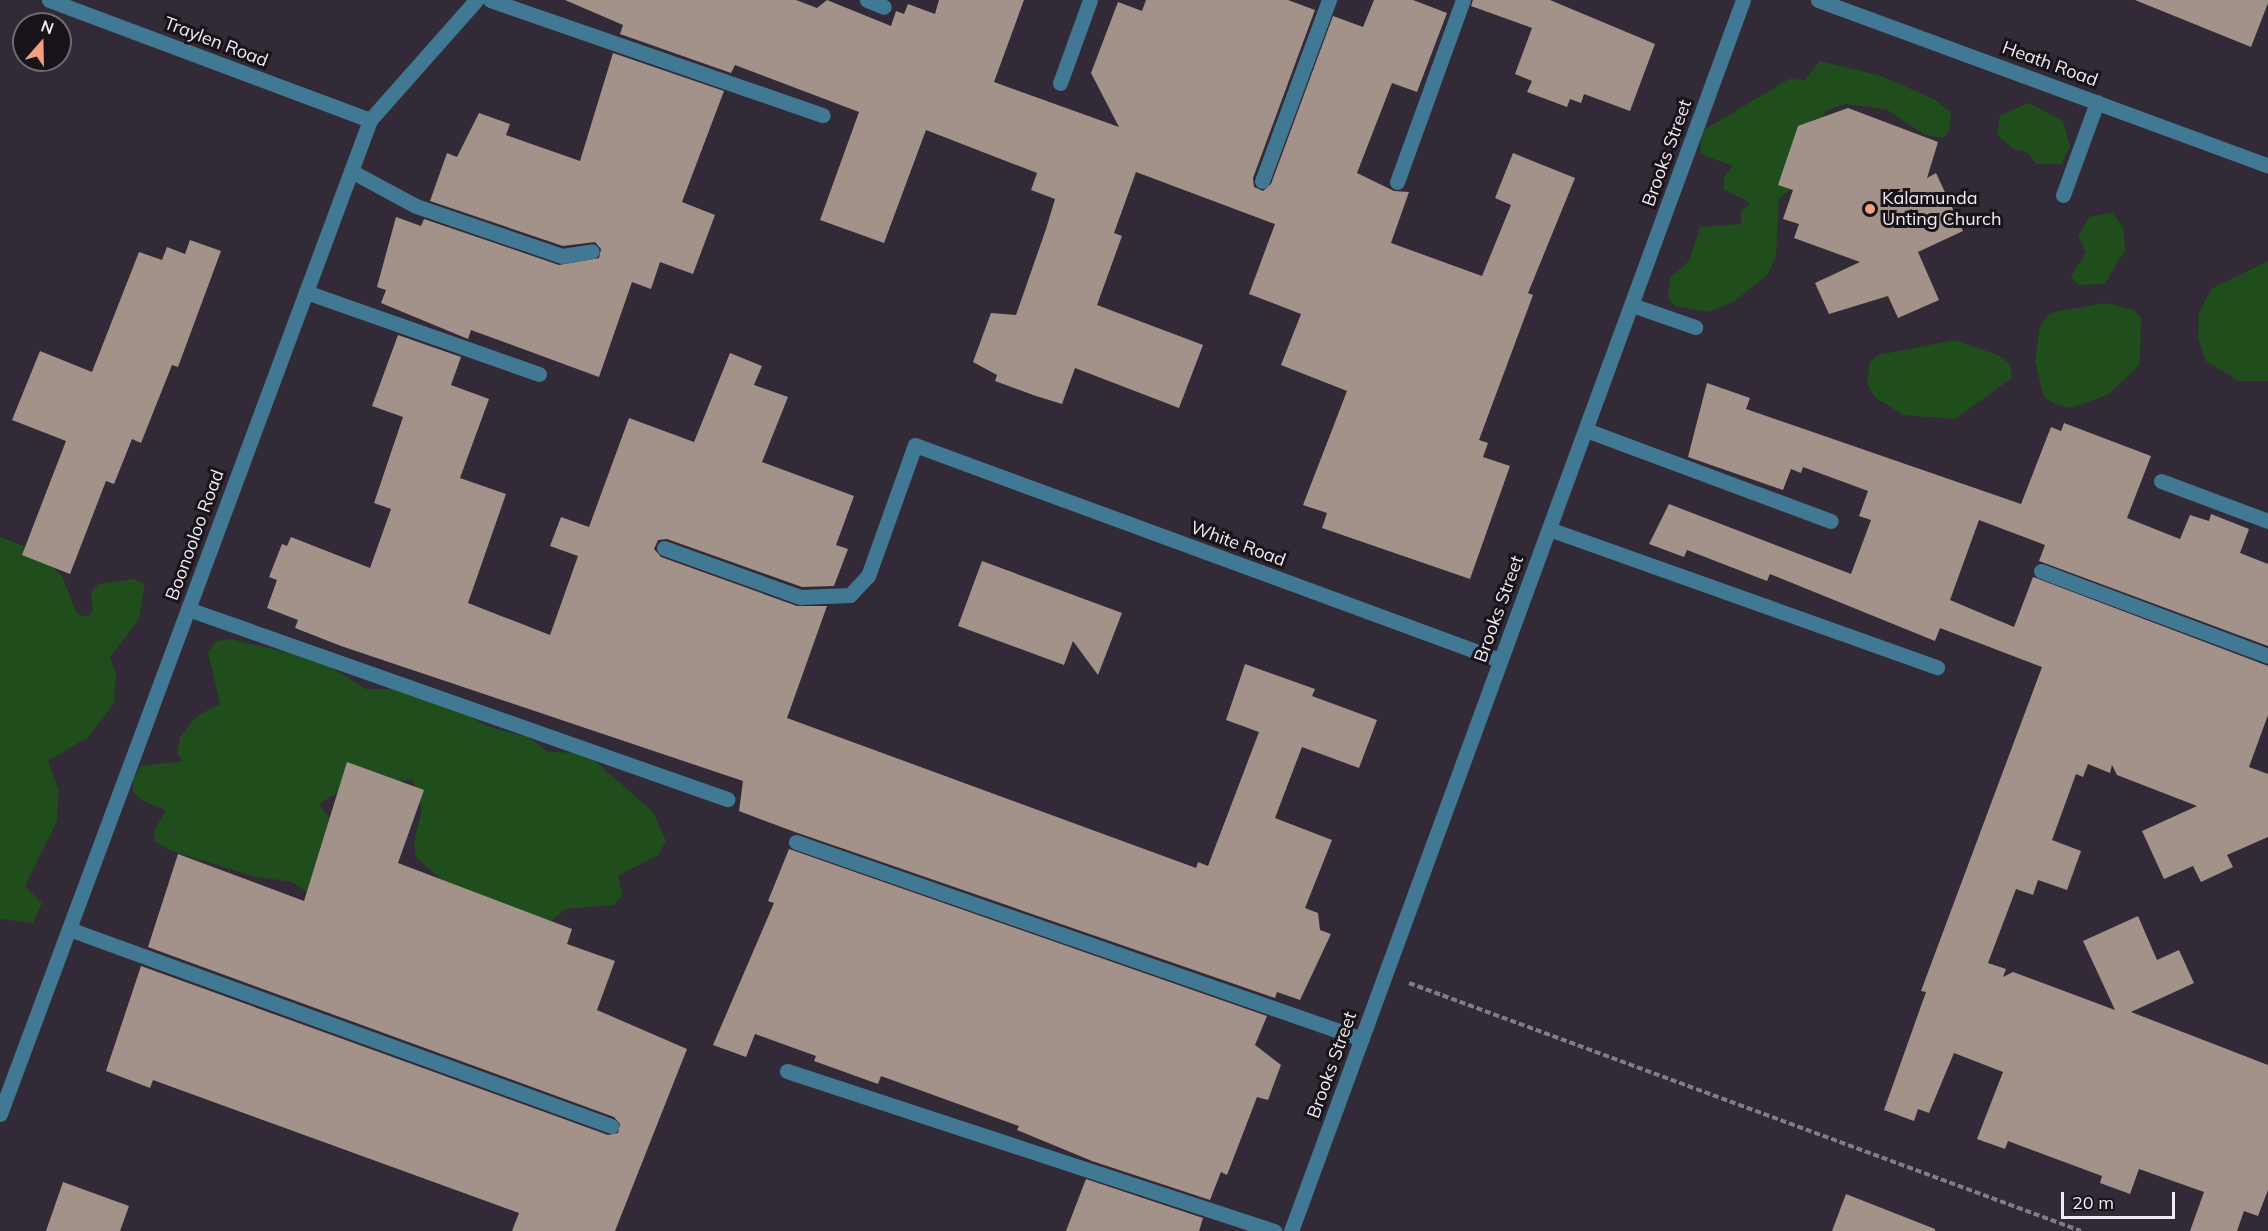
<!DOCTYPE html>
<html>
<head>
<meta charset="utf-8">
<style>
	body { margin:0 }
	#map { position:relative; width:2268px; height:1231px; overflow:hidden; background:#322a36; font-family:Mulish,sans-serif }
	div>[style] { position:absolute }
	.green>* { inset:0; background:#204d1c }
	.building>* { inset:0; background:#a39289 }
	.path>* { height:4px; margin-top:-2px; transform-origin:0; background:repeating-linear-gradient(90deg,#837c86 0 6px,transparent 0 9px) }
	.minor>* { height:15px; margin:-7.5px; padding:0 7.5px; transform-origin:7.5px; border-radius:7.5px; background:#417995 }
	.dots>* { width:16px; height:16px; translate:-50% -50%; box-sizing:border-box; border:3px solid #18141a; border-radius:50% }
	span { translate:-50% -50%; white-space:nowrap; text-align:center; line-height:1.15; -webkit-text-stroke:6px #18141a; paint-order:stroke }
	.street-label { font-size:18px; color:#f0ebf3 }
	.poi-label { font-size:18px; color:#f0ebf3 }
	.left { translate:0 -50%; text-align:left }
	.north { position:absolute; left:12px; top:12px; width:60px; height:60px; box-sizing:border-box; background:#18141a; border:2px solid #6e6a71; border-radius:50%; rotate:20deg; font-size:16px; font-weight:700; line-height:24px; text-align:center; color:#f0ebf3 }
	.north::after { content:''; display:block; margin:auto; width:21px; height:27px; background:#f2a080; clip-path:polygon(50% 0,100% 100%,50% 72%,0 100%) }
	.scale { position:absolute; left:2061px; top:1192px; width:114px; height:27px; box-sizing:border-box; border:3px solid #f0ebf3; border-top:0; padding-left:8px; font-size:18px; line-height:21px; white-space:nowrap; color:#f0ebf3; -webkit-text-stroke:4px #18141a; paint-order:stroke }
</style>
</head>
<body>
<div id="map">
	<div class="green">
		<i style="clip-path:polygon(1820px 61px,1878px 75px,1934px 99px,1951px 113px,1949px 131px,1943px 138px,1925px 135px,1886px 109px,1846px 104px,1827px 110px,1813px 132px,1800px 182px,1779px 198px,1776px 256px,1768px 274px,1735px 301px,1708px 312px,1676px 306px,1668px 299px,1670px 278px,1689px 261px,1700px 227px,1741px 224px,1741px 212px,1750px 203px,1724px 189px,1724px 177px,1733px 166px,1700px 154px,1702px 131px,1789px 79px,1805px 80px)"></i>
		<i style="clip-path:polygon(2029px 103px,2063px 121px,2070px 147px,2061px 164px,2036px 164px,2027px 152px,2015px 150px,1997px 135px,2000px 115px)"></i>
		<i style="clip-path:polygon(2112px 213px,2123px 227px,2125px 250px,2105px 284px,2078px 285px,2071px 277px,2086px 252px,2078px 236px,2089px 217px)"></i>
		<i style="clip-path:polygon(2268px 261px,2268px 381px,2239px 381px,2206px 361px,2198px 338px,2199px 313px,2211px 289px)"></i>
		<i style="clip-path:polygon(2104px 303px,2134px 310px,2141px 318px,2140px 364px,2108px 395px,2070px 408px,2056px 405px,2044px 397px,2035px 361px,2040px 325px,2050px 313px)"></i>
		<i style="clip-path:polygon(1955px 340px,2000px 356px,2010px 364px,2012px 378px,1955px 419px,1903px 415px,1875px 397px,1867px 384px,1870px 362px,1878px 355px)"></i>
		<i style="clip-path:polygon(0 537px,31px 549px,62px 576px,77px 614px,87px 617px,93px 611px,91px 592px,99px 584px,134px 579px,145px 584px,139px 619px,110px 657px,116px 674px,114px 704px,88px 737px,48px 761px,59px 791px,57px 821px,25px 886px,42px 903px,33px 923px,0 919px)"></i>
		<i style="clip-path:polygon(230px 639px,319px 660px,366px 689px,396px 689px,461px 711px,487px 726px,530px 738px,548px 752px,586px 753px,653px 812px,666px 841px,658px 855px,618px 876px,622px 896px,614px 905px,566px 909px,544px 926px,456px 893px,416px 857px,414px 843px,422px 809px,412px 779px,339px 791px,319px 804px,334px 824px,319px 900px,292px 882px,252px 876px,169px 850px,155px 841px,154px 831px,166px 810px,143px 801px,133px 792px,133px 778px,141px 766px,183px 761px,177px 754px,180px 737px,197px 716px,220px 704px,208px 652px,217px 641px)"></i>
	</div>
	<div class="building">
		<i style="clip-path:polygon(565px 0,796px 0,817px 8px,827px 0,891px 26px,896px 11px,904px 14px,908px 4px,935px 14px,939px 0,1024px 0,994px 82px,1119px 127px,1091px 73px,1118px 2px,1142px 11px,1146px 0,1288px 0,1315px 10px,1253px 178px,1254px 187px,1263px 191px,1271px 184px,1333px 16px,1363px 27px,1374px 0,1413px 0,1447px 13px,1417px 92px,1392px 83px,1357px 173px,1394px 191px,1409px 192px,1391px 243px,1482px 276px,1511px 205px,1495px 198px,1513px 153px,1575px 178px,1528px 293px,1533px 295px,1479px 440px,1488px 443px,1483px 457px,1510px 466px,1470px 579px,1322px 528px,1327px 513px,1303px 505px,1347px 391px,1281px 365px,1301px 314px,1249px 294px,1275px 224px,1136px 172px,1114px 233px,1122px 236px,1097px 305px,1203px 345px,1179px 408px,1075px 368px,1062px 404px,1036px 396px,995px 381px,997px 375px,973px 362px,991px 313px,1016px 315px,1046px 229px,1055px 199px,1031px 190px,1037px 173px,926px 130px,884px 243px,820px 220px,859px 112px,735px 65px,731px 73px,620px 34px,623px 25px)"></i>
		<i style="clip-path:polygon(1473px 0,1550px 0,1655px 44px,1630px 111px,1584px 94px,1581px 103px,1570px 99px,1567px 107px,1527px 92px,1532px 81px,1515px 74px,1532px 28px,1471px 6px)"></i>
		<i style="clip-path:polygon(2135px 0,2268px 0,2268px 3px,2251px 47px)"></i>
		<i style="clip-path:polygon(613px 53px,724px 91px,682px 202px,715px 215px,693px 274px,660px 262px,651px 289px,632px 282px,599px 377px,471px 330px,468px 339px,381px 303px,386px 290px,377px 287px,396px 217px,421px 226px,424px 219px,559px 265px,599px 258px,601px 249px,595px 242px,563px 246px,430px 201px,447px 153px,457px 157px,479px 113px,510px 124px,506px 135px,580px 161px)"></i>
		<i style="clip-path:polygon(1848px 108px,1938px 142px,1927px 178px,1936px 173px,1963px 231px,1918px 252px,1939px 300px,1898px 318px,1888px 296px,1829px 314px,1815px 283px,1860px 262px,1794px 238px,1799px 224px,1783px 219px,1793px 190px,1778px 185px,1798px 126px)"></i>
		<i style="clip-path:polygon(190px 240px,221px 251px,178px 367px,172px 365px,141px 443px,132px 439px,114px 484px,106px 481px,70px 574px,22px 555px,66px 441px,12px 420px,40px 351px,92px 372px,139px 252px,162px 260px,167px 247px,185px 254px)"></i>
		<i style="clip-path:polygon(398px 335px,461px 357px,451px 385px,489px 399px,460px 478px,506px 494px,468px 603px,550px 635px,578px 556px,550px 546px,561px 517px,589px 527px,629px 418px,694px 442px,730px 353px,762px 366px,754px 385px,788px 397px,762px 462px,854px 496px,836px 545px,848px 549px,834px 586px,802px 587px,667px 539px,658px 540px,654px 549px,661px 557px,797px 606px,827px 606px,787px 718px,1196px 868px,1198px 862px,1208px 866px,1259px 732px,1226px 720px,1245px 664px,1315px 689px,1312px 696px,1377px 720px,1359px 768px,1302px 747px,1275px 818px,1332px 840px,1305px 908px,1318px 913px,1320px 930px,1331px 934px,1300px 1000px,1277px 992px,1275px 998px,795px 832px,739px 811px,743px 781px,341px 646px,295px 628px,298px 620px,267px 608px,277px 580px,269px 577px,282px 544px,287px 546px,291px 537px,370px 568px,391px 509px,374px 503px,403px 417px,372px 406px)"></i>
		<i style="clip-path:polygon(1707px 383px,1750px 398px,1746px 409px,2021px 504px,2051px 427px,2061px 431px,2064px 423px,2151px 456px,2127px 518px,2180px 539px,2190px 515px,2209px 521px,2211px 514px,2249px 529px,2240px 553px,2268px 564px,2268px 646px,2039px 561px,2045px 545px,1979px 520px,1950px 600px,2014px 627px,2033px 577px,2268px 666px,2268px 715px,2249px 767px,2268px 774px,2268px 837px,2227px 855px,2233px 867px,2201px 882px,2193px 866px,2164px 879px,2142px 831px,2197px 806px,2117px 775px,2112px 765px,2110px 773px,2088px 764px,2083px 777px,2076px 774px,2052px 840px,2081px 851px,2067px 890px,2038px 880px,2033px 895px,2016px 889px,1988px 963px,2006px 969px,2003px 977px,2013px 972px,2115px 1010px,2083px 941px,2138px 916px,2157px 960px,2179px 950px,2194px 983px,2131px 1012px,2268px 1065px,2268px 1190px,2258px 1216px,2244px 1211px,2237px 1231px,2190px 1231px,2204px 1192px,2139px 1169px,2130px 1194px,2100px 1183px,2102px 1176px,2008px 1141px,2005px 1149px,1977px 1139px,2003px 1072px,1954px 1053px,1929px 1113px,1918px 1109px,1914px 1121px,1884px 1110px,1926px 992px,1921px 991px,2042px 667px,1940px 628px,1935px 641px,1770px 574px,1767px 581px,1687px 550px,1684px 557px,1649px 544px,1669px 504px,1851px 574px,1871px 520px,1859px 516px,1868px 491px,1803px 467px,1801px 473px,1791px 469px,1783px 490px,1688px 457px)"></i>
		<i style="clip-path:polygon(982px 561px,1122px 613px,1098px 675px,1073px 641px,1064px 665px,958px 626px)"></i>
		<i style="clip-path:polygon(347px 762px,424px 790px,398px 863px,572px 929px,567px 944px,615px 961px,597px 1010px,687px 1049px,615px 1231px,512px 1231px,519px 1213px,153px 1080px,150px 1088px,106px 1071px,141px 966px,608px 1135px,618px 1133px,620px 1124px,614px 1117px,148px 947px,178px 854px,304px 901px)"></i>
		<i style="clip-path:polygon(789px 849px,1267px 1016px,1255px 1045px,1281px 1065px,1268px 1100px,1257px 1097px,1227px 1175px,1221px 1172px,1210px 1200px,1092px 1161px,1017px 1130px,1019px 1126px,881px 1076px,878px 1084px,814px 1061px,816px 1056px,755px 1034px,746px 1057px,713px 1045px,774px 903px,768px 901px)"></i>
		<i style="clip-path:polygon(1086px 1179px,1203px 1218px,1199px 1231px,1066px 1231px)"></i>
		<i style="clip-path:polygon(63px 1182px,129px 1206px,120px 1231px,46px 1231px)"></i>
		<i style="clip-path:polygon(1846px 1194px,1935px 1229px,1935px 1231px,1832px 1231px)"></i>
	</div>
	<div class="path">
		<i style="left:1409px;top:983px;width:716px;rotate:20.26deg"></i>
	</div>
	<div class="minor">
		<i style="left:49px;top:0;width:343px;rotate:20.5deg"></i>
		<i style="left:490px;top:0;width:352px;rotate:19.1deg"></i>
		<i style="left:867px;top:0;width:18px;rotate:22deg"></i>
		<i style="left:1818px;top:0;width:480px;rotate:20.2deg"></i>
		<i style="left:1060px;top:83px;width:88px;rotate:-70.1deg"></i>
		<i style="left:351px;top:171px;width:74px;rotate:28.3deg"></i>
		<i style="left:416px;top:206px;width:154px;rotate:18.9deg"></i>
		<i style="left:562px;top:256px;width:30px;rotate:-9deg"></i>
		<i style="left:1262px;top:181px;width:193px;rotate:-69.7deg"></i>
		<i style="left:1397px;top:182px;width:194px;rotate:-70.1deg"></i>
		<i style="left:2063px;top:195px;width:99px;rotate:-69.9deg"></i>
		<i style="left:306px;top:292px;width:247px;rotate:19.4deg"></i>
		<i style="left:1632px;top:305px;width:67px;rotate:19.2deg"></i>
		<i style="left:1586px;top:430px;width:261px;rotate:20.4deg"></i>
		<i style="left:2161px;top:481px;width:114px;rotate:20.5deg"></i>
		<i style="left:1549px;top:529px;width:412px;rotate:19.6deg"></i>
		<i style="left:664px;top:548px;width:145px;rotate:19.8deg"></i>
		<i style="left:800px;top:597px;width:50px;rotate:-2.3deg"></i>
		<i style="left:850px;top:595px;width:26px;rotate:-47deg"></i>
		<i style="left:868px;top:576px;width:139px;rotate:-70.3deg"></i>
		<i style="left:915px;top:445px;width:623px;rotate:20.18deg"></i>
		<i style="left:2041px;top:571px;width:242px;rotate:20.5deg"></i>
		<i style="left:188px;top:609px;width:572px;rotate:19.42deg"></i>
		<i style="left:796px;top:842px;width:599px;rotate:19.19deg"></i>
		<i style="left:69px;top:929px;width:577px;rotate:19.97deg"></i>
		<i style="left:787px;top:1071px;width:513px;rotate:18.19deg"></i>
		<i style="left:0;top:1114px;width:1061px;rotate:-69.58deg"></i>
		<i style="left:370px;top:120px;width:160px;rotate:-48.5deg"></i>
		<i style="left:1291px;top:1231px;width:1311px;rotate:-69.84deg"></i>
	</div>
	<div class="dots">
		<i style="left:1870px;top:209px;background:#f2a080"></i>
	</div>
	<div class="street-label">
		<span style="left:216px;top:42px;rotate:21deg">Traylen Road</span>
		<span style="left:2050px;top:64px;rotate:20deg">Heath Road</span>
		<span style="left:1667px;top:153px;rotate:-70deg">Brooks Street</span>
		<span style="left:195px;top:535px;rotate:-70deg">Boonooloo Road</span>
		<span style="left:1238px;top:544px;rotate:20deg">White Road</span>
		<span style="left:1499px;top:609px;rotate:-70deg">Brooks Street</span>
		<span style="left:1332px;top:1065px;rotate:-70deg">Brooks Street</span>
	</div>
	<div class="poi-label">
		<span class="left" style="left:1882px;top:209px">Kalamunda<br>Unting Church</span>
	</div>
	<div class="north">N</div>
	<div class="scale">20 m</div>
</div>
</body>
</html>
